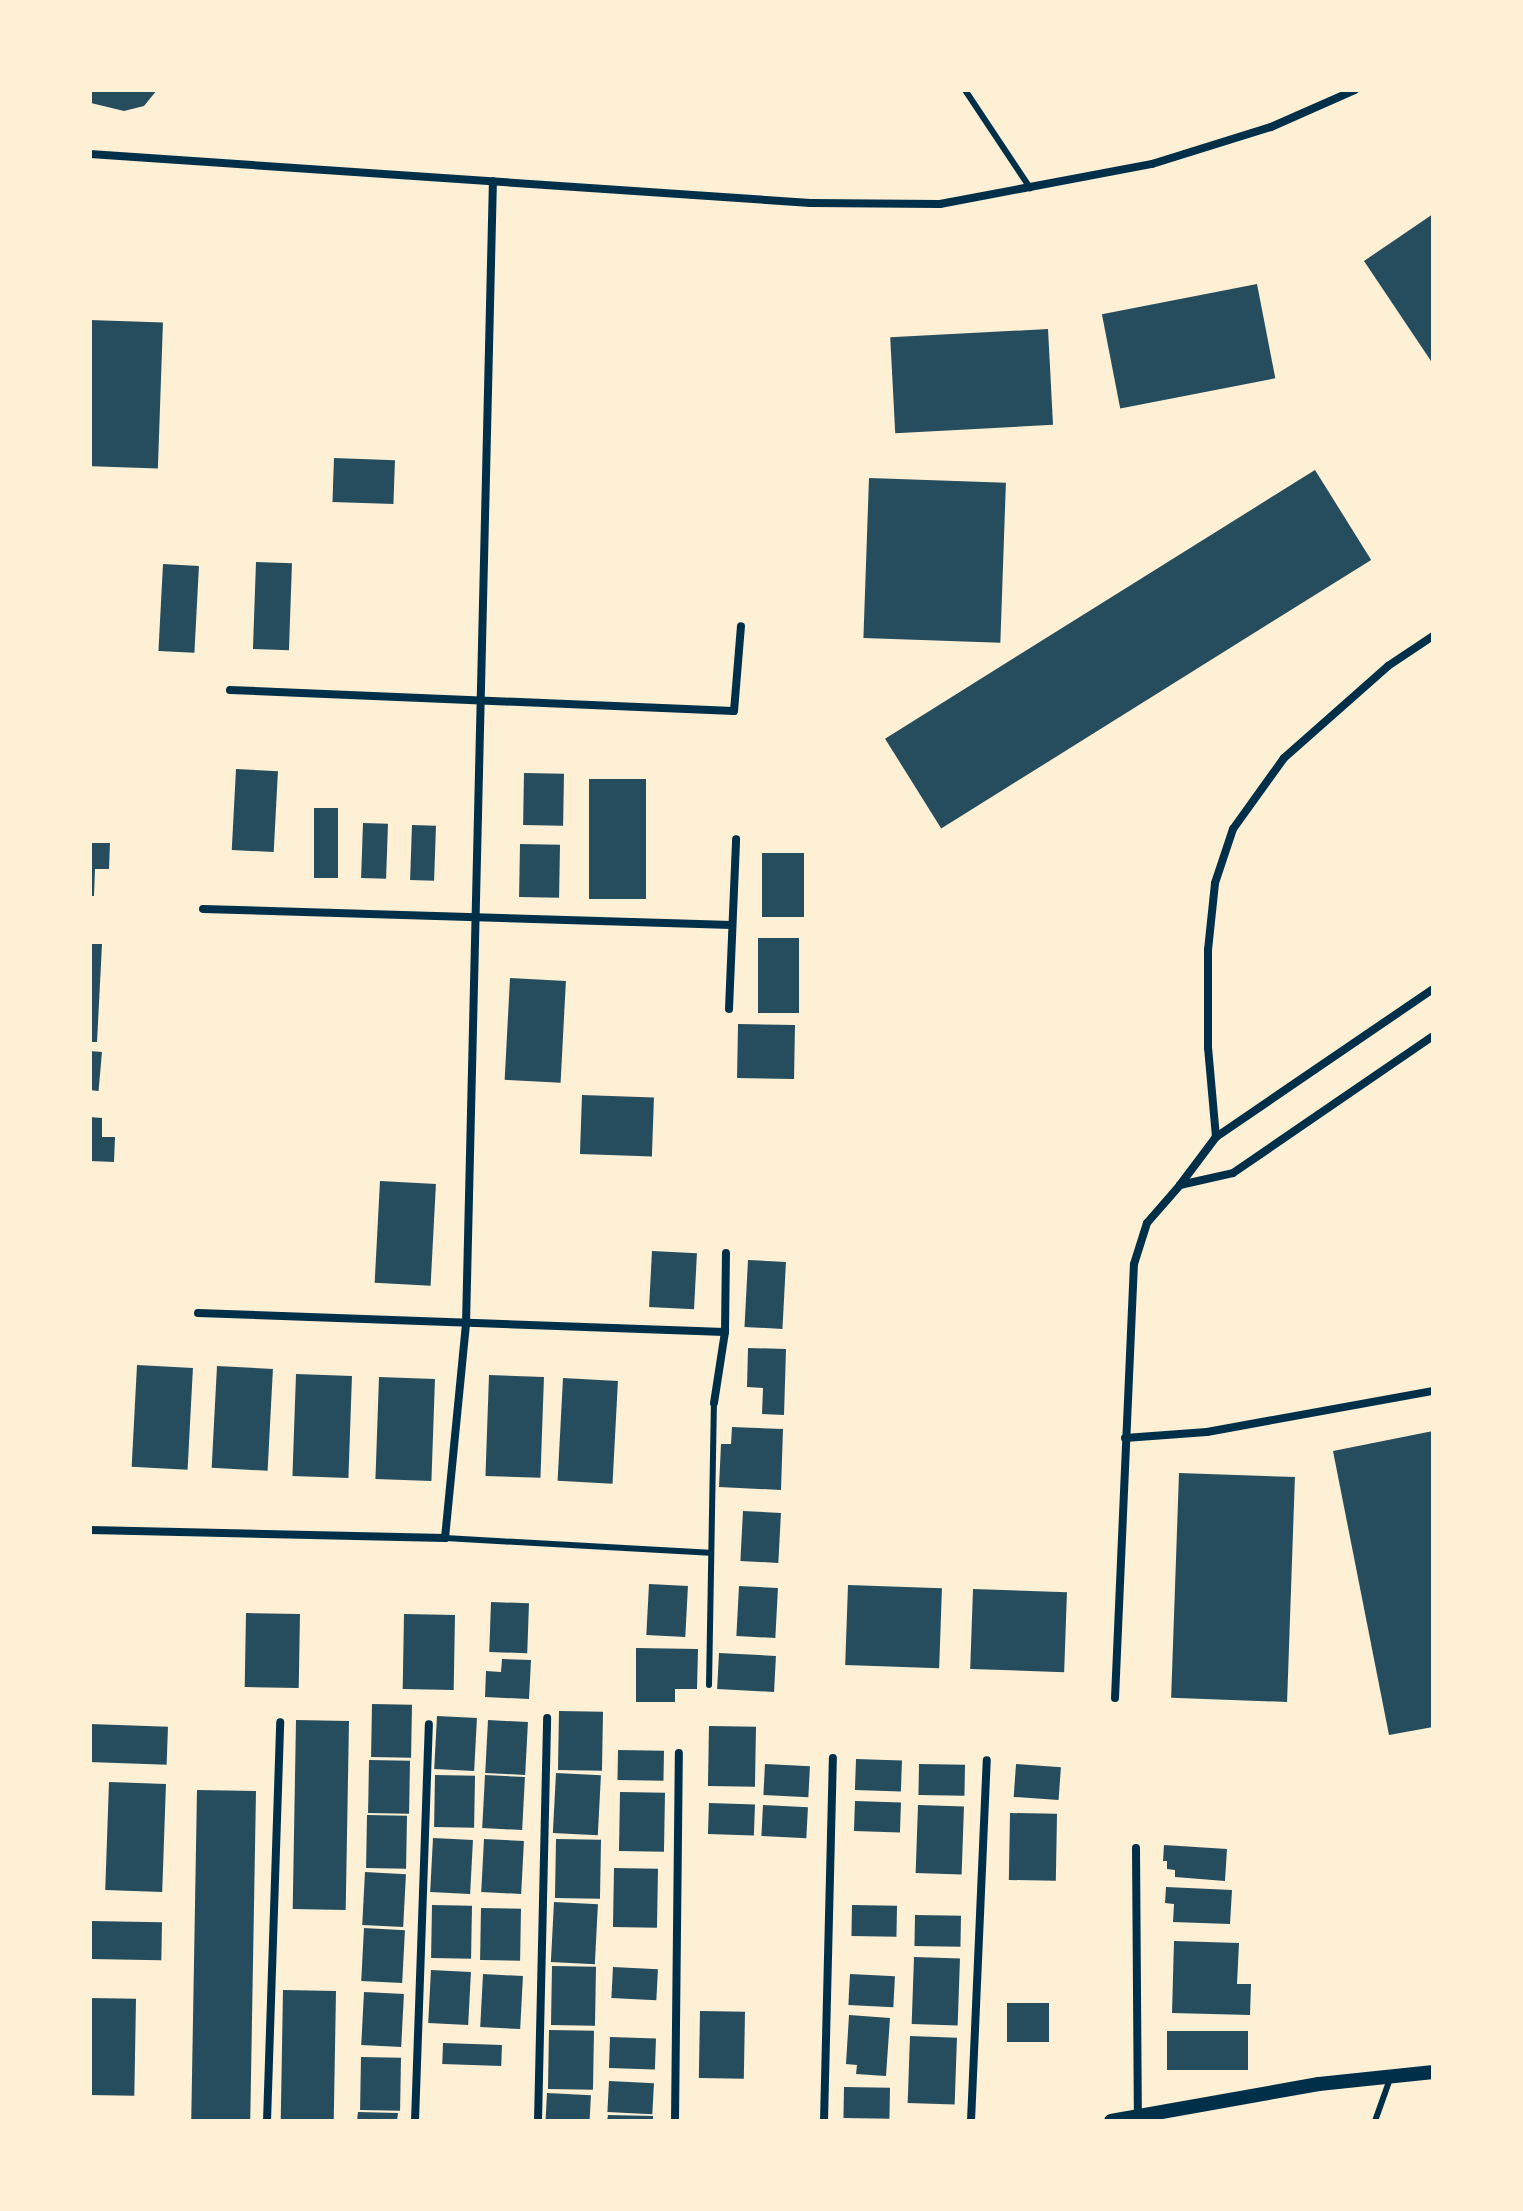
<!DOCTYPE html>
<html>
<head>
<meta charset="utf-8">
<style>
	body { margin:0 }
	#map { position:relative; width:1523px; height:2211px; overflow:hidden; background:#fdf0d5; font-family:"Varela Round",sans-serif }
	div>[style] { position:absolute }
	.building>* { inset:0; background:#264d5e; transform-origin:0 0 }
	.service>* { height:6px; margin:-3px; padding:0 3px; transform-origin:3px; border-radius:3px; background:#003049 }
	.minor>* { height:8px; margin:-4px; padding:0 4px; transform-origin:4px; border-radius:4px; background:#003049 }
	.tertiary>* { height:14px; margin:-7px; padding:0 7px; transform-origin:7px; border-radius:7px; background:#003049 }
	span { translate:-50% -50%; white-space:nowrap; text-align:center; line-height:1.15; -webkit-text-stroke:8px #fdf0d5; paint-order:stroke }
	.frame { position:absolute; inset:0; border:92px solid #fdf0d5; pointer-events:none }
</style>
</head>
<body>
<div id="map">
	<div class="building">
		<i style="clip-path:polygon(90px 90px,157px 90px,144px 106px,124px 111px,91px 103px)"></i>
		<i style="clip-path:polygon(1433px 214px,1433px 364px,1364px 261px)"></i>
		<i style="left:1257px;top:284px;width:96px;height:158px;rotate:79deg"></i>
		<i style="left:90px;top:320px;width:73px;height:146px;rotate:2deg"></i>
		<i style="left:1048px;top:329px;width:96px;height:158px;rotate:87deg"></i>
		<i style="left:334px;top:458px;width:61px;height:44px;rotate:2deg"></i>
		<i style="left:1315px;top:470px;width:106px;height:507px;rotate:58deg"></i>
		<i style="left:869px;top:478px;width:137px;height:160px;rotate:2deg"></i>
		<i style="left:256px;top:562px;width:36px;height:87px;rotate:2deg"></i>
		<i style="left:163px;top:564px;width:36px;height:87px;rotate:3deg"></i>
		<i style="left:236px;top:769px;width:42px;height:81px;rotate:3deg"></i>
		<i style="left:524px;top:773px;width:40px;height:52px;rotate:1deg"></i>
		<i style="left:589px;top:779px;width:57px;height:120px"></i>
		<i style="left:314px;top:808px;width:24px;height:70px"></i>
		<i style="left:363px;top:823px;width:25px;height:55px;rotate:2deg"></i>
		<i style="left:412px;top:825px;width:24px;height:55px;rotate:2deg"></i>
		<i style="clip-path:polygon(90px 843px,110px 843px,109px 869px,95px 869px,94px 896px,90px 896px)"></i>
		<i style="left:520px;top:844px;width:40px;height:53px;rotate:1deg"></i>
		<i style="left:804px;top:853px;width:64px;height:42px;rotate:90deg"></i>
		<i style="left:758px;top:938px;width:41px;height:75px"></i>
		<i style="clip-path:polygon(90px 944px,102px 944px,97px 1042px,90px 1042px)"></i>
		<i style="left:510px;top:978px;width:56px;height:102px;rotate:3deg"></i>
		<i style="left:738px;top:1024px;width:57px;height:54px;rotate:1deg"></i>
		<i style="left:90px;top:1051px;width:12px;height:39px;rotate:5deg"></i>
		<i style="left:582px;top:1095px;width:72px;height:59px;rotate:2deg"></i>
		<i style="clip-path:polygon(90px 1117px,102px 1118px,102px 1137px,115px 1137px,114px 1162px,90px 1161px)"></i>
		<i style="left:380px;top:1181px;width:56px;height:102px;rotate:3deg"></i>
		<i style="left:652px;top:1251px;width:45px;height:56px;rotate:3deg"></i>
		<i style="left:748px;top:1260px;width:38px;height:67px;rotate:3deg"></i>
		<i style="clip-path:polygon(748px 1348px,786px 1349px,784px 1415px,762px 1414px,763px 1388px,747px 1387px)"></i>
		<i style="left:137px;top:1365px;width:56px;height:102px;rotate:3deg"></i>
		<i style="left:217px;top:1366px;width:56px;height:102px;rotate:3deg"></i>
		<i style="left:296px;top:1374px;width:56px;height:102px;rotate:2deg"></i>
		<i style="left:489px;top:1375px;width:55px;height:101px;rotate:2deg"></i>
		<i style="left:379px;top:1377px;width:56px;height:102px;rotate:2deg"></i>
		<i style="left:563px;top:1378px;width:55px;height:103px;rotate:3deg"></i>
		<i style="clip-path:polygon(732px 1427px,783px 1429px,781px 1490px,719px 1487px,721px 1444px,731px 1444px)"></i>
		<i style="clip-path:polygon(1433px 1431px,1433px 1727px,1389px 1735px,1333px 1451px)"></i>
		<i style="left:1179px;top:1473px;width:116px;height:225px;rotate:2deg"></i>
		<i style="left:743px;top:1511px;width:38px;height:50px;rotate:3deg"></i>
		<i style="left:649px;top:1584px;width:39px;height:51px;rotate:3deg"></i>
		<i style="left:848px;top:1585px;width:94px;height:80px;rotate:2deg"></i>
		<i style="left:739px;top:1586px;width:39px;height:50px;rotate:3deg"></i>
		<i style="left:973px;top:1589px;width:94px;height:80px;rotate:2deg"></i>
		<i style="left:491px;top:1602px;width:38px;height:50px;rotate:2deg"></i>
		<i style="left:246px;top:1613px;width:54px;height:74px;rotate:1deg"></i>
		<i style="left:404px;top:1614px;width:51px;height:75px;rotate:1deg"></i>
		<i style="clip-path:polygon(636px 1648px,698px 1649px,697px 1689px,675px 1689px,675px 1702px,636px 1702px)"></i>
		<i style="left:719px;top:1653px;width:57px;height:36px;rotate:3deg"></i>
		<i style="clip-path:polygon(502px 1659px,531px 1660px,529px 1699px,485px 1697px,486px 1671px,501px 1672px)"></i>
		<i style="left:372px;top:1704px;width:40px;height:53px;rotate:1deg"></i>
		<i style="left:559px;top:1711px;width:44px;height:59px;rotate:1deg"></i>
		<i style="left:437px;top:1716px;width:40px;height:53px;rotate:3deg"></i>
		<i style="left:296px;top:1720px;width:53px;height:189px;rotate:1deg"></i>
		<i style="left:488px;top:1720px;width:40px;height:53px;rotate:3deg"></i>
		<i style="left:90px;top:1724px;width:78px;height:38px;rotate:2deg"></i>
		<i style="left:709px;top:1726px;width:47px;height:60px;rotate:1deg"></i>
		<i style="left:618px;top:1750px;width:46px;height:30px;rotate:1deg"></i>
		<i style="left:856px;top:1759px;width:46px;height:31px;rotate:2deg"></i>
		<i style="left:369px;top:1760px;width:41px;height:53px;rotate:1deg"></i>
		<i style="left:765px;top:1764px;width:45px;height:31px;rotate:3deg"></i>
		<i style="left:919px;top:1764px;width:46px;height:31px;rotate:1deg"></i>
		<i style="left:1016px;top:1764px;width:45px;height:33px;rotate:4deg"></i>
		<i style="left:556px;top:1773px;width:45px;height:60px;rotate:3deg"></i>
		<i style="left:435px;top:1775px;width:40px;height:52px;rotate:1deg"></i>
		<i style="left:485px;top:1775px;width:40px;height:53px;rotate:3deg"></i>
		<i style="left:109px;top:1782px;width:57px;height:108px;rotate:2deg"></i>
		<i style="left:197px;top:1790px;width:59px;height:331px;rotate:1deg"></i>
		<i style="left:620px;top:1792px;width:45px;height:59px;rotate:1deg"></i>
		<i style="left:855px;top:1801px;width:46px;height:30px;rotate:2deg"></i>
		<i style="left:709px;top:1803px;width:46px;height:31px;rotate:2deg"></i>
		<i style="left:763px;top:1805px;width:45px;height:31px;rotate:3deg"></i>
		<i style="left:918px;top:1805px;width:46px;height:68px;rotate:2deg"></i>
		<i style="left:1010px;top:1813px;width:47px;height:67px;rotate:1deg"></i>
		<i style="left:367px;top:1815px;width:40px;height:53px;rotate:1deg"></i>
		<i style="left:433px;top:1838px;width:40px;height:54px;rotate:3deg"></i>
		<i style="left:484px;top:1839px;width:40px;height:53px;rotate:3deg"></i>
		<i style="left:556px;top:1839px;width:45px;height:59px;rotate:1deg"></i>
		<i style="clip-path:polygon(1164px 1845px,1227px 1849px,1225px 1881px,1175px 1877px,1175px 1870px,1167px 1869px,1167px 1861px,1163px 1861px)"></i>
		<i style="left:614px;top:1868px;width:44px;height:59px;rotate:1deg"></i>
		<i style="left:365px;top:1872px;width:41px;height:53px;rotate:3deg"></i>
		<i style="clip-path:polygon(1166px 1887px,1232px 1890px,1230px 1924px,1173px 1922px,1174px 1904px,1165px 1903px)"></i>
		<i style="left:554px;top:1902px;width:44px;height:60px;rotate:3deg"></i>
		<i style="left:432px;top:1905px;width:40px;height:53px;rotate:1deg"></i>
		<i style="left:852px;top:1905px;width:45px;height:31px;rotate:1deg"></i>
		<i style="left:481px;top:1908px;width:40px;height:52px;rotate:1deg"></i>
		<i style="left:915px;top:1915px;width:46px;height:31px;rotate:1deg"></i>
		<i style="left:90px;top:1921px;width:72px;height:38px;rotate:1deg"></i>
		<i style="left:364px;top:1928px;width:41px;height:53px;rotate:3deg"></i>
		<i style="clip-path:polygon(1174px 1941px,1239px 1943px,1237px 1984px,1251px 1984px,1250px 2015px,1172px 2013px)"></i>
		<i style="left:914px;top:1957px;width:46px;height:67px;rotate:2deg"></i>
		<i style="left:552px;top:1966px;width:44px;height:59px;rotate:1deg"></i>
		<i style="left:613px;top:1967px;width:45px;height:31px;rotate:3deg"></i>
		<i style="left:431px;top:1970px;width:40px;height:53px;rotate:3deg"></i>
		<i style="left:483px;top:1974px;width:40px;height:53px;rotate:3deg"></i>
		<i style="left:850px;top:1974px;width:45px;height:31px;rotate:3deg"></i>
		<i style="left:283px;top:1990px;width:53px;height:131px;rotate:1deg"></i>
		<i style="left:364px;top:1992px;width:40px;height:53px;rotate:3deg"></i>
		<i style="left:90px;top:1998px;width:46px;height:97px;rotate:1deg"></i>
		<i style="left:1007px;top:2003px;width:42px;height:39px"></i>
		<i style="left:700px;top:2011px;width:45px;height:67px;rotate:1deg"></i>
		<i style="clip-path:polygon(849px 2015px,890px 2018px,886px 2076px,856px 2074px,857px 2065px,846px 2064px)"></i>
		<i style="left:549px;top:2030px;width:45px;height:59px;rotate:1deg"></i>
		<i style="left:1248px;top:2031px;width:39px;height:81px;rotate:90deg"></i>
		<i style="left:910px;top:2036px;width:47px;height:67px;rotate:2deg"></i>
		<i style="left:610px;top:2037px;width:46px;height:31px;rotate:2deg"></i>
		<i style="left:443px;top:2043px;width:59px;height:21px;rotate:2deg"></i>
		<i style="left:361px;top:2057px;width:40px;height:53px;rotate:1deg"></i>
		<i style="left:609px;top:2081px;width:45px;height:31px;rotate:3deg"></i>
		<i style="left:844px;top:2087px;width:46px;height:31px;rotate:1deg"></i>
		<i style="left:547px;top:2093px;width:44px;height:28px;rotate:3deg"></i>
		<i style="clip-path:polygon(358px 2112px,398px 2113px,397px 2121px,357px 2121px)"></i>
		<i style="clip-path:polygon(608px 2115px,653px 2116px,653px 2121px,607px 2121px)"></i>
	</div>
	<div class="service">
		<i style="left:965px;top:90px;width:118px;rotate:56.4deg"></i>
		<i style="left:445px;top:1538px;width:265px;rotate:3.2deg"></i>
		<i style="left:709px;top:1685px;width:282px;rotate:-89deg"></i>
		<i style="left:1375px;top:2121px;width:48px;rotate:-70.4deg"></i>
	</div>
	<div class="minor">
		<i style="left:90px;top:154px;width:722px;rotate:3.89deg"></i>
		<i style="left:810px;top:203px;width:130px;rotate:0.4deg"></i>
		<i style="left:940px;top:204px;width:216px;rotate:-10.7deg"></i>
		<i style="left:1152px;top:164px;width:125px;rotate:-17.3deg"></i>
		<i style="left:1271px;top:127px;width:92px;rotate:-23.8deg"></i>
		<i style="left:230px;top:690px;width:504px;rotate:2.39deg"></i>
		<i style="left:734px;top:711px;width:85px;rotate:-85.3deg"></i>
		<i style="left:203px;top:909px;width:529px;rotate:1.73deg"></i>
		<i style="left:1433px;top:989px;width:263px;rotate:145.7deg"></i>
		<i style="left:1216px;top:1137px;width:60px;rotate:126.9deg"></i>
		<i style="left:1180px;top:1185px;width:54px;rotate:-12.8deg"></i>
		<i style="left:1233px;top:1173px;width:242px;rotate:-34.4deg"></i>
		<i style="left:729px;top:1009px;width:170px;rotate:-87.6deg"></i>
		<i style="left:1216px;top:1137px;width:89px;rotate:-95.1deg"></i>
		<i style="left:1208px;top:1048px;width:98px;rotate:-90deg"></i>
		<i style="left:1208px;top:950px;width:67px;rotate:-84deg"></i>
		<i style="left:1215px;top:883px;width:57px;rotate:-71.6deg"></i>
		<i style="left:1233px;top:829px;width:87px;rotate:-54.3deg"></i>
		<i style="left:1284px;top:758px;width:139px;rotate:-41.5deg"></i>
		<i style="left:1388px;top:666px;width:54px;rotate:-33.7deg"></i>
		<i style="left:198px;top:1313px;width:527px;rotate:2.06deg"></i>
		<i style="left:714px;top:1403px;width:72px;rotate:-81.2deg"></i>
		<i style="left:725px;top:1332px;width:79px;rotate:-89.3deg"></i>
		<i style="left:1125px;top:1438px;width:82px;rotate:-4.2deg"></i>
		<i style="left:1207px;top:1432px;width:230px;rotate:-10.3deg"></i>
		<i style="left:90px;top:1530px;width:355px;rotate:1.3deg"></i>
		<i style="left:445px;top:1538px;width:215px;rotate:-84.4deg"></i>
		<i style="left:466px;top:1324px;width:1143px;rotate:-88.65deg"></i>
		<i style="left:1115px;top:1698px;width:434px;rotate:-87.5deg"></i>
		<i style="left:1134px;top:1264px;width:43px;rotate:-72.4deg"></i>
		<i style="left:1147px;top:1223px;width:50px;rotate:-49deg"></i>
		<i style="left:1136px;top:1848px;width:269px;rotate:89.6deg"></i>
		<i style="left:267px;top:2121px;width:399px;rotate:-88.1deg"></i>
		<i style="left:415px;top:2121px;width:397px;rotate:-88deg"></i>
		<i style="left:538px;top:2121px;width:403px;rotate:-88.7deg"></i>
		<i style="left:675px;top:2121px;width:368px;rotate:-89.4deg"></i>
		<i style="left:824px;top:2121px;width:363px;rotate:-88.6deg"></i>
		<i style="left:971px;top:2121px;width:361px;rotate:-87.5deg"></i>
	</div>
	<div class="tertiary">
		<i style="left:1111px;top:2121px;width:211px;rotate:-10.1deg"></i>
		<i style="left:1319px;top:2084px;width:115px;rotate:-6deg"></i>
	</div>
	<div class="frame"></div>
</div>
</body>
</html>
